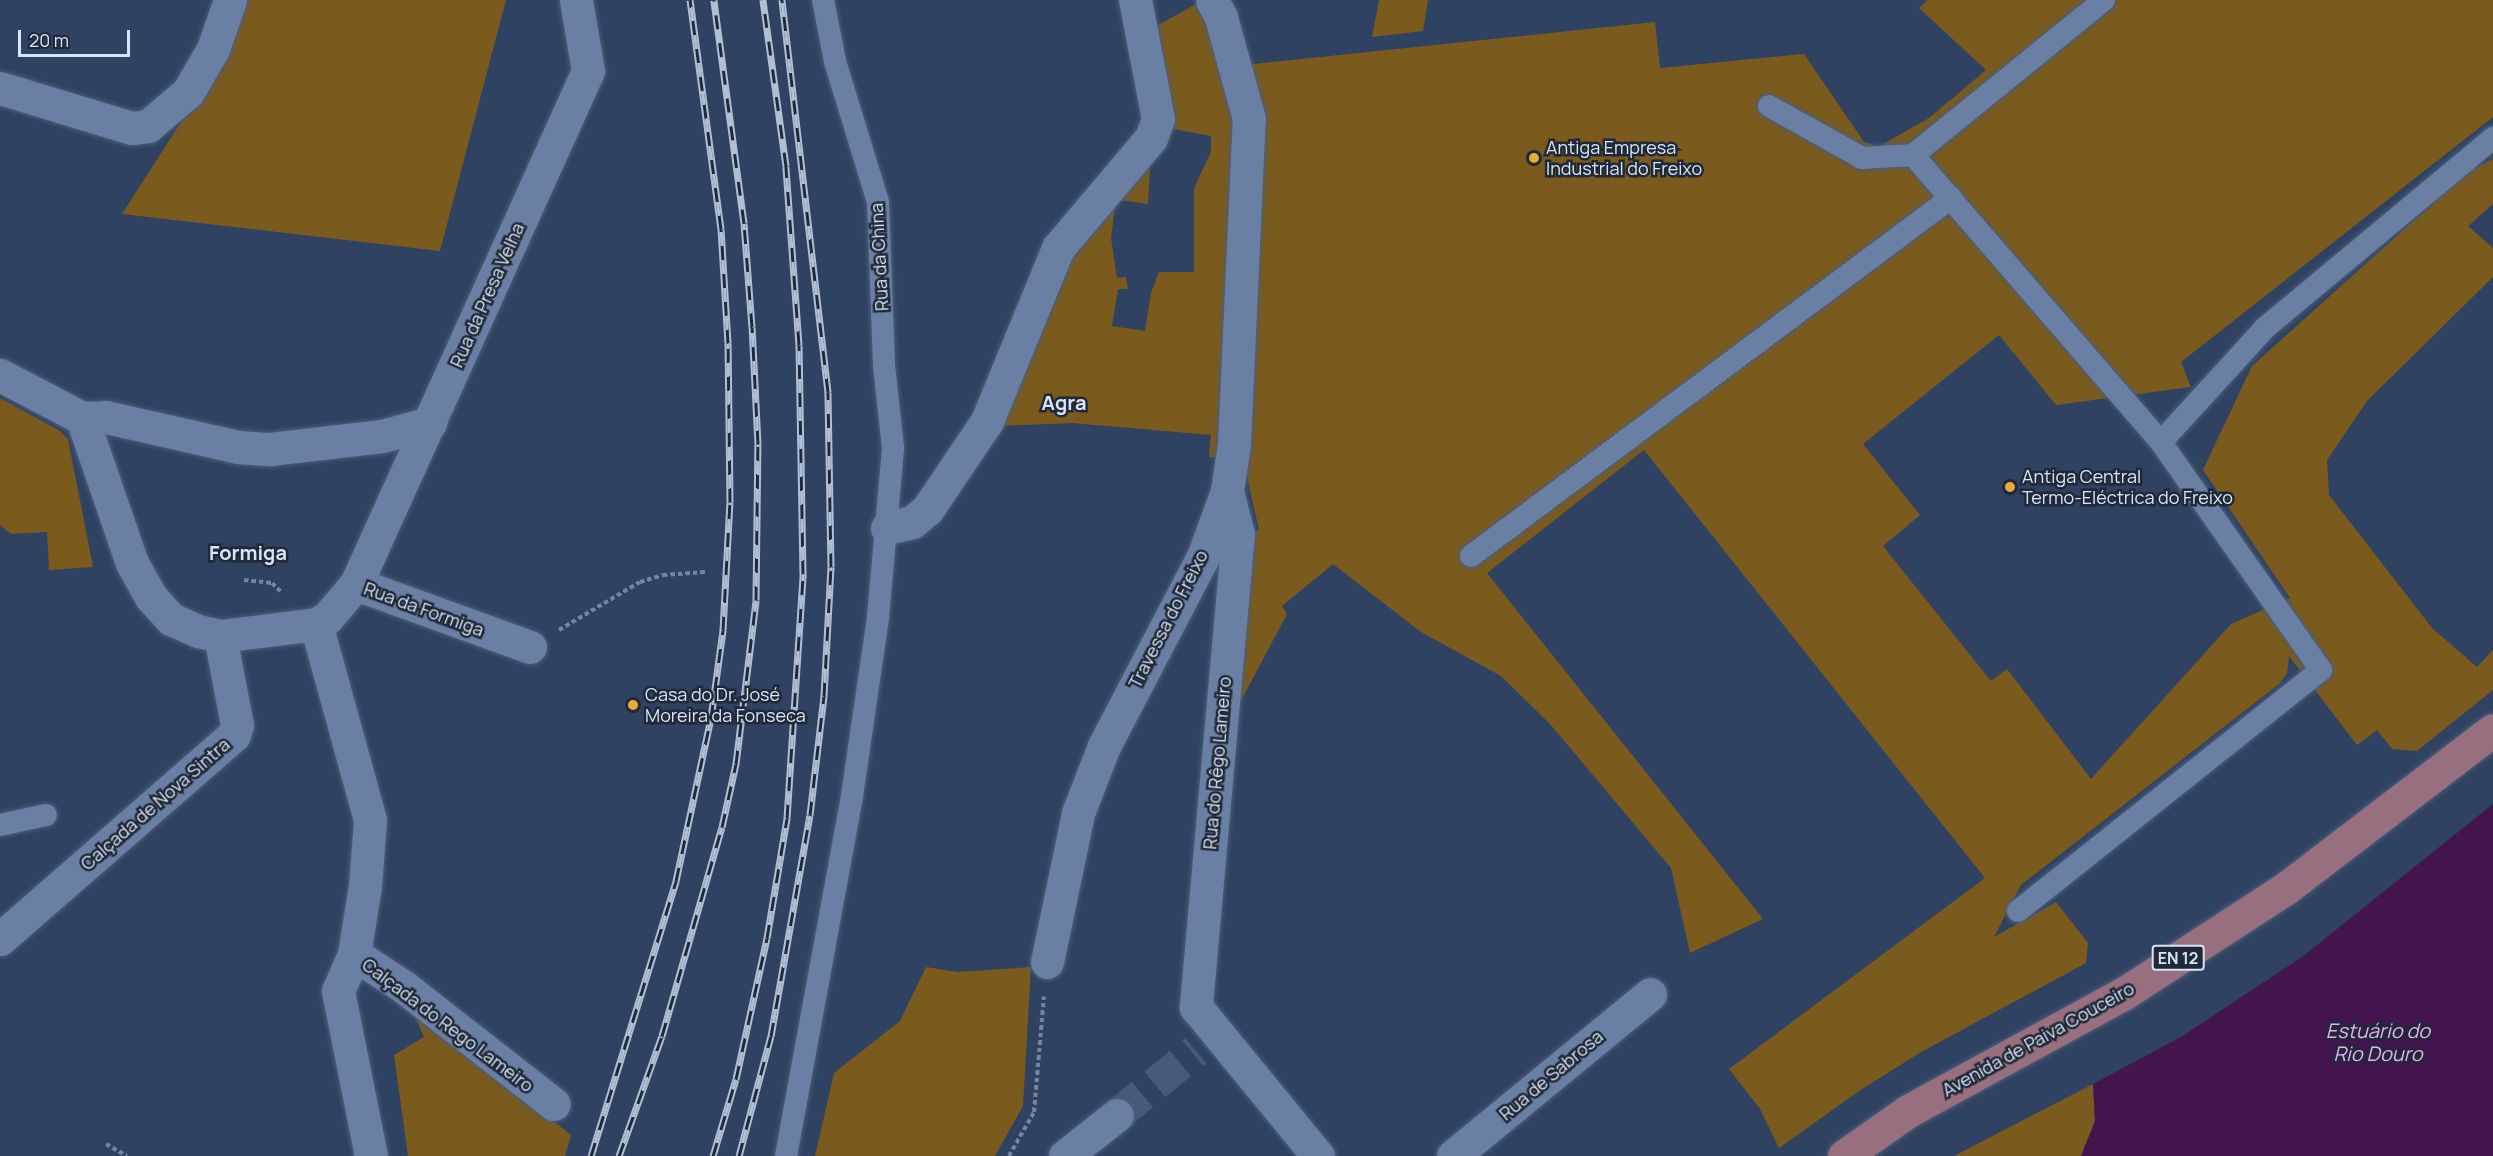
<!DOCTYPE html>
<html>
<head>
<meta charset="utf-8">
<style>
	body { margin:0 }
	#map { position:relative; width:2493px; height:1156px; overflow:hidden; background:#2f4262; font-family:Manrope,sans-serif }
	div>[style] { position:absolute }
	.green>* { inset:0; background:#7b5b1d }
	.water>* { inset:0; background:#44144e }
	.street-tunnel>* { height:33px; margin-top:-16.5px; transform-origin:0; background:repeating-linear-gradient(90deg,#485a78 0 33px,transparent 0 49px) }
	.path>* { height:4px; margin-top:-2px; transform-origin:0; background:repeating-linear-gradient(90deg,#7585a0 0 4.5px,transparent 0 7.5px) }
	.roads { filter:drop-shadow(0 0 2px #4c5d78) drop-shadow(0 0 2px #4c5d78) }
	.lane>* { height:22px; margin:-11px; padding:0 11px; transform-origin:11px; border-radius:11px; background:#697fa3 }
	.street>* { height:33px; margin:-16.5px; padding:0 16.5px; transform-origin:16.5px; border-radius:16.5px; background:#697fa3 }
	.primary>* { height:33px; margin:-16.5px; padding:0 16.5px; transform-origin:16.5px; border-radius:16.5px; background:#986f7e }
	.rail>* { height:7px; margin-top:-3.5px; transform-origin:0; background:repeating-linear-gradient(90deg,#202937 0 14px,#b1bfd5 0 28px); box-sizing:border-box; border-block:2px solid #b1bfd5 }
	.dots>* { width:16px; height:16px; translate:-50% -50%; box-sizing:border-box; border:3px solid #202937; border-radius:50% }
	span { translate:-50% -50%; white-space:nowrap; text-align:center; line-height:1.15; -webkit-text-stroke:5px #202937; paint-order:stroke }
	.shield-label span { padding:2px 4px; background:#202937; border:2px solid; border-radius:4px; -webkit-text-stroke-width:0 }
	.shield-label { font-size:16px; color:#d8e5f8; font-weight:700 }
	.poi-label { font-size:18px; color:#d8e5f8 }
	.left { translate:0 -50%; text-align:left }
	.street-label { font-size:18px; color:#d8e5f8 }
	.neighbourhood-label { font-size:20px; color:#d8e5f8; font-weight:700 }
	.water-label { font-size:20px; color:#e8aff4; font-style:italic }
	.scale { position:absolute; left:18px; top:30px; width:112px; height:27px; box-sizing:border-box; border:3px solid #d8e5f8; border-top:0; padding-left:8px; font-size:18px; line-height:21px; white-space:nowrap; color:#d8e5f8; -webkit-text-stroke:4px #202937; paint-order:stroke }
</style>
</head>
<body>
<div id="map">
	<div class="green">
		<i style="clip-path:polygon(241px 0,506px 0,440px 251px,122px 214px,224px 55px)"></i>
		<i style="clip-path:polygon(1379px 0,1428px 0,1423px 31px,1372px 37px)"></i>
		<i style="clip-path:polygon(1928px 0,2493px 0,2493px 117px,2181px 362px,2191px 387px,2056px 405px,1999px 335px,1863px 444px,1920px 515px,1883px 546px,1991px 681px,2007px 669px,2091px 779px,2231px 624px,2290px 598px,2203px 470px,2252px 366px,2470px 170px,2493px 159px,2493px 204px,2468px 226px,2493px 248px,2493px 277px,2367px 401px,2327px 460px,2329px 495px,2432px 628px,2477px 667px,2493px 650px,2493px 690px,2417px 751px,2392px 749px,2377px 730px,2357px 745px,2289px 656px,2287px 674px,2279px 684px,2021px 885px,1994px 937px,2056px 902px,2088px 943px,2086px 963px,1921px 1052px,1859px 1091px,1779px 1148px,1760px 1109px,1729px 1069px,1985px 878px,1644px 450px,1487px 573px,1763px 919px,1690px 953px,1671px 868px,1550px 724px,1501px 676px,1421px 632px,1333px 564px,1282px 606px,1287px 614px,1235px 712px,1248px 535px,1259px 530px,1247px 477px,1252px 306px,1244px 65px,1655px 22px,1660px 68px,1804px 54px,1864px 142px,1878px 147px,1929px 118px,1986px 70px,1919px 8px)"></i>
		<i style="clip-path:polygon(1200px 2px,1238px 140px,1221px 458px,1209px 457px,1211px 435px,1072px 423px,993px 426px,1066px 250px,1151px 151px,1148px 204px,1119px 200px,1115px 206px,1111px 238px,1117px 278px,1126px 277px,1128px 289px,1118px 289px,1112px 326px,1145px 331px,1151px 293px,1159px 272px,1194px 272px,1194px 188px,1211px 152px,1211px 136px,1168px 128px,1149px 30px)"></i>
		<i style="clip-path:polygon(0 398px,60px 431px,68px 439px,93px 567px,49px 570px,47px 532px,11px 534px,0 525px)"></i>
		<i style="clip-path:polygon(926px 967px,958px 972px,1031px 967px,1023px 1106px,995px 1156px,815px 1156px,834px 1073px,900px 1021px)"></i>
		<i style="clip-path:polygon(410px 1005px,571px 1135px,565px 1156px,408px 1156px,394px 1055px,424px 1037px)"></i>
		<i style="clip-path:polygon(2093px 1084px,2095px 1121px,2081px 1156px,1954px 1156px)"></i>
	</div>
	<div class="water">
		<i style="clip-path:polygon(2493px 804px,2493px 1156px,2081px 1156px,2095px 1121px,2093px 1084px,2181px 1037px,2302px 957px)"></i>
	</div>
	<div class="street-tunnel">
		<i style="left:1117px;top:1115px;width:102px;rotate:-39.4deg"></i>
	</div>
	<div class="path">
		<i style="left:244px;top:580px;width:28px;rotate:6deg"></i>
		<i style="left:272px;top:583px;width:13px;rotate:45deg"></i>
		<i style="left:559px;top:630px;width:94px;rotate:-30.7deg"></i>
		<i style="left:640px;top:582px;width:24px;rotate:-17deg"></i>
		<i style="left:663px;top:575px;width:42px;rotate:-4.1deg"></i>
		<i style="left:106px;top:1144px;width:24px;rotate:30deg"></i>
		<i style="left:1009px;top:1156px;width:51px;rotate:-60.4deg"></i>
		<i style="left:1034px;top:1112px;width:116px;rotate:-85.1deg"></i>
	</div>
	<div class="roads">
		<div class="lane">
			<i style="left:2104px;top:0;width:246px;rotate:140.9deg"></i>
			<i style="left:1913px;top:155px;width:379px;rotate:49.2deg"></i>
			<i style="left:1769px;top:106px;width:107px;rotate:29.2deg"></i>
			<i style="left:1862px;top:158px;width:51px;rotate:-3.4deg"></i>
			<i style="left:1471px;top:556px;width:599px;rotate:-36.72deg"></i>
			<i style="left:0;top:825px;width:47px;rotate:-12.3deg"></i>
			<i style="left:2018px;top:911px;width:387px;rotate:-38.5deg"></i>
			<i style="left:2321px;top:670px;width:279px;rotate:-125.1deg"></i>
			<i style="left:2161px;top:442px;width:154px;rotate:-47.6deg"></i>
			<i style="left:2265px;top:328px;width:297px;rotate:-39.8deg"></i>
			<i style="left:786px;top:1156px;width:366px;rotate:-79.6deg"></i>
			<i style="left:852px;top:796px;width:181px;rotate:-81.7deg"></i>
			<i style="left:878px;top:617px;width:170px;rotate:-84.9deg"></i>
			<i style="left:893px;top:448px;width:83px;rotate:-96.2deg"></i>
			<i style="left:884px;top:365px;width:163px;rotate:-92.1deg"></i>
			<i style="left:878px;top:202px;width:147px;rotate:-107deg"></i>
			<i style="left:835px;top:61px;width:62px;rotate:-101.1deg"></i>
		</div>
		<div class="street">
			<i style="left:0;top:88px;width:138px;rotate:16.9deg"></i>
			<i style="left:132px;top:128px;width:16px;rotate:-7deg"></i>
			<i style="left:148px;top:126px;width:52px;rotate:-40.4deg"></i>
			<i style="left:188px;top:92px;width:50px;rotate:-59.8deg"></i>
			<i style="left:213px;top:49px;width:52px;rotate:-70.9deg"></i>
			<i style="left:0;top:375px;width:93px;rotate:27.7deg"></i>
			<i style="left:82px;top:418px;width:153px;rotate:71deg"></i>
			<i style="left:132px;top:563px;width:39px;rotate:61deg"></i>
			<i style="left:151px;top:597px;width:30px;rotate:48deg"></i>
			<i style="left:171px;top:619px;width:30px;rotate:24deg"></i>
			<i style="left:198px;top:631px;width:23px;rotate:13deg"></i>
			<i style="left:220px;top:636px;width:97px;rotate:-7.1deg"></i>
			<i style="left:316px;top:624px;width:13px;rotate:-29deg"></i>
			<i style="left:327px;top:618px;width:45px;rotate:-49.5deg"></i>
			<i style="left:356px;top:584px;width:563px;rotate:-65.67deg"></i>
			<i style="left:588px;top:71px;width:72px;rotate:-99.6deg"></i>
			<i style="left:82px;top:418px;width:24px;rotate:-2deg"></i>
			<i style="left:106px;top:417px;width:135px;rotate:12.8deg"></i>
			<i style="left:238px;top:447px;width:32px;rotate:4deg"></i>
			<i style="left:270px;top:449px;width:113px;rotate:-6.6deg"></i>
			<i style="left:382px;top:436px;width:50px;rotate:-15.2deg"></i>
			<i style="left:1227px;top:491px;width:44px;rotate:75.7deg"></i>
			<i style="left:1238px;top:534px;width:475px;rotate:95.1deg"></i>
			<i style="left:1196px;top:1007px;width:193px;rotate:50.7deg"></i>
			<i style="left:887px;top:528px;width:26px;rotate:-13deg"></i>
			<i style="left:912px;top:522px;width:19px;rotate:-39deg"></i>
			<i style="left:927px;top:510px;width:107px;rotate:-56deg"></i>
			<i style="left:987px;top:421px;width:187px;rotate:-67.7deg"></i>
			<i style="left:1058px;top:248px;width:144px;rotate:-49.8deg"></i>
			<i style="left:1151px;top:138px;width:20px;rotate:-70deg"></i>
			<i style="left:1158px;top:119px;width:121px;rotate:-100.9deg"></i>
			<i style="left:356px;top:584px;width:185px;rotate:19.9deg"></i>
			<i style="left:316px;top:624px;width:203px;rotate:74.6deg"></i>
			<i style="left:370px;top:820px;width:66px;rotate:94.3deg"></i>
			<i style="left:365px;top:886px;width:69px;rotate:99.2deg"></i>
			<i style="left:354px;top:954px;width:60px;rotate:33.4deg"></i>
			<i style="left:404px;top:987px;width:190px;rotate:38deg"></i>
			<i style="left:0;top:939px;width:310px;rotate:-41.1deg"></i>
			<i style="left:234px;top:735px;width:10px;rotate:-73deg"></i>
			<i style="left:237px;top:725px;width:91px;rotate:-100.8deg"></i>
			<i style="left:354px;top:954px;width:40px;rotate:113.4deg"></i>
			<i style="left:338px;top:991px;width:168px;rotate:78.7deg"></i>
			<i style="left:1047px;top:962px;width:152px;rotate:-78.2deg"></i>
			<i style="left:1078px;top:813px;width:72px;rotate:-68.8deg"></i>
			<i style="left:1104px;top:746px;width:213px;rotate:-62.4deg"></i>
			<i style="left:1203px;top:557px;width:70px;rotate:-70deg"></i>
			<i style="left:1227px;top:491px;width:48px;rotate:-81.5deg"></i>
			<i style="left:1234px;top:444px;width:325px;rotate:-87.4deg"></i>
			<i style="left:1249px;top:119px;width:106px;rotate:-105.4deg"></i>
			<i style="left:1221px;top:17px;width:19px;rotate:-118deg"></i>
			<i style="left:1065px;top:1156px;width:66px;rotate:-38.3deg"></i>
			<i style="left:1453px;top:1156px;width:255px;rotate:-39.4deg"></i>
		</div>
		<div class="primary">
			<i style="left:1844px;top:1156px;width:78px;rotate:-35.1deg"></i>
			<i style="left:1908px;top:1111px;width:245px;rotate:-28.6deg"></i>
			<i style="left:2123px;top:994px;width:194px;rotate:-33deg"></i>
			<i style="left:2286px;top:888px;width:260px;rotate:-37.4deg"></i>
		</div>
	</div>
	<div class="rail">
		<i style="left:591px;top:1156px;width:288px;rotate:-72.8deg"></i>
		<i style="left:676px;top:881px;width:167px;rotate:-77.9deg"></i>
		<i style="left:711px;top:718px;width:89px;rotate:-82.2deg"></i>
		<i style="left:723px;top:630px;width:128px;rotate:-86.9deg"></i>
		<i style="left:730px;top:502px;width:159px;rotate:-90.7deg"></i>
		<i style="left:728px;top:343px;width:114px;rotate:-93.5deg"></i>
		<i style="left:721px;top:229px;width:231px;rotate:-97.7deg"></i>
		<i style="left:619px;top:1156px;width:127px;rotate:-70.3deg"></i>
		<i style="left:662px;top:1036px;width:217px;rotate:-74deg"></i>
		<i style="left:722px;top:827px;width:65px;rotate:-77.5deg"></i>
		<i style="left:736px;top:764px;width:165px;rotate:-83deg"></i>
		<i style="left:756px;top:600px;width:156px;rotate:-89.3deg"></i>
		<i style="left:758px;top:444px;width:117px;rotate:-92.9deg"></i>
		<i style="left:752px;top:327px;width:104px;rotate:-94.4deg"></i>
		<i style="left:744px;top:223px;width:225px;rotate:-97.7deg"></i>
		<i style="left:713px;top:1156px;width:80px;rotate:-73.4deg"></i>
		<i style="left:736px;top:1079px;width:144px;rotate:-77.6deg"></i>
		<i style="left:767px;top:938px;width:122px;rotate:-80.5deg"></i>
		<i style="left:787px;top:818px;width:245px;rotate:-86.2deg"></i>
		<i style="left:803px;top:574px;width:229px;rotate:-91deg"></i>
		<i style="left:799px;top:345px;width:179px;rotate:-94.2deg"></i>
		<i style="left:786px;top:166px;width:168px;rotate:-97.9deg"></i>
		<i style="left:739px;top:1156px;width:124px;rotate:-75.1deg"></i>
		<i style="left:771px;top:1036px;width:224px;rotate:-80deg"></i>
		<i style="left:810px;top:815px;width:120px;rotate:-83.3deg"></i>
		<i style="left:824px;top:696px;width:129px;rotate:-86.9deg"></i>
		<i style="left:831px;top:567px;width:175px;rotate:-91deg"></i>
		<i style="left:828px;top:392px;width:395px;rotate:-96.7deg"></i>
	</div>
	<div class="dots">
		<i style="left:1534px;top:158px;background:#e7ac37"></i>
		<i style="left:2010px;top:487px;background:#e7ac37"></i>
		<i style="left:633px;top:705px;background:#e7ac37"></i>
	</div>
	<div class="shield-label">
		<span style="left:2178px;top:958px">EN 12</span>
	</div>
	<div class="poi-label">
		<span class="left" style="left:1546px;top:158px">Antiga Empresa<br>Industrial do Freixo</span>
		<span class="left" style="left:2022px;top:487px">Antiga Central<br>Termo-Eléctrica do Freixo</span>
		<span class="left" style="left:645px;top:705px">Casa do Dr. José<br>Moreira da Fonseca</span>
	</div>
	<div class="street-label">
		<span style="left:879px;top:257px;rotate:-93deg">Rua da China</span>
		<span style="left:487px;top:295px;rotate:-66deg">Rua da Presa Velha</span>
		<span style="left:424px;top:609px;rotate:20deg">Rua da Formiga</span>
		<span style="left:1168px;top:619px;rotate:-63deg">Travessa do Freixo</span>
		<span style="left:1217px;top:763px;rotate:-85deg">Rua do Rêgo Lameiro</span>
		<span style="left:155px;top:804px;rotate:-41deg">Calçada de Nova Sintra</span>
		<span style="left:448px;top:1025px;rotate:37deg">Calçada do Rego Lameiro</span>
		<span style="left:2038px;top:1039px;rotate:-29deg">Avenida de Paiva Couceiro</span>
		<span style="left:1551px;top:1075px;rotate:-40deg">Rua de Sabrosa</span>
	</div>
	<div class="neighbourhood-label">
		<span style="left:1064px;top:402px">Agra</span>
		<span style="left:248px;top:552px">Formiga</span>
	</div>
	<div class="water-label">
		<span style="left:2378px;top:1042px">Estuário do<br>Rio Douro</span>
	</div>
	<div class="scale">20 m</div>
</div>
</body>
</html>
